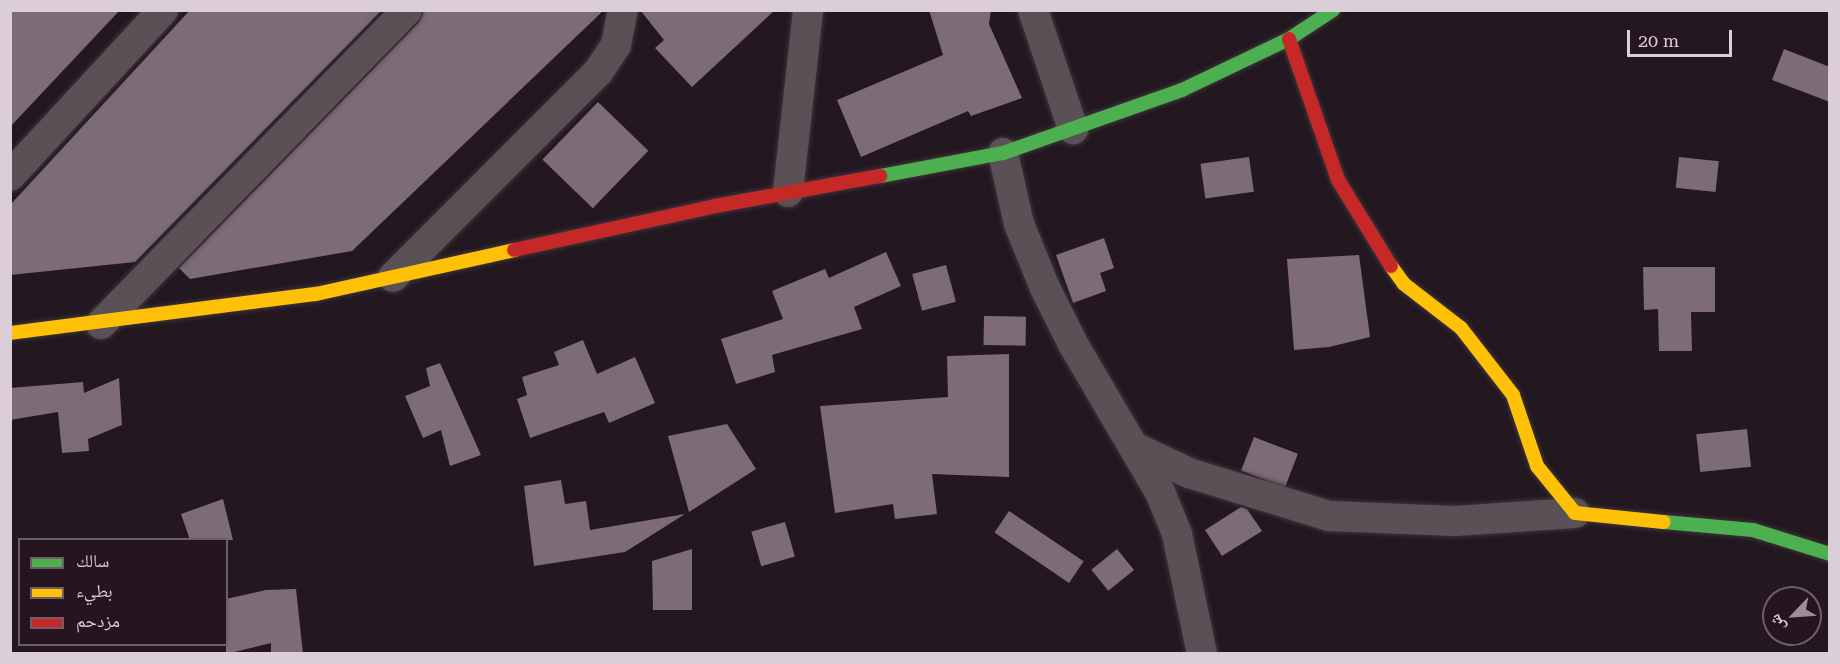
<!DOCTYPE html>
<html>
<head>
<meta charset="utf-8">
<style>
	body { margin:0 }
	#map { position:relative; width:1840px; height:664px; overflow:hidden; background:#231820; font-family:"Roboto Serif","Noto Naskh Arabic",serif }
	div>[style] { position:absolute }
	.building>* { inset:0; background:#7d6b77; transform-origin:0 0 }
	.roads { filter:drop-shadow(0 0 2px #3e343a) drop-shadow(0 0 2px #3e343a) }
	.street>* { height:30px; margin:-15px; padding:0 15px; transform-origin:15px; border-radius:15px; background:#5a5156 }
	.fast>* { height:14px; margin:-7px; padding:0 7px; transform-origin:7px; border-radius:7px; background:#4caf50 }
	.slow>* { height:14px; margin:-7px; padding:0 7px; transform-origin:7px; border-radius:7px; background:#ffc107 }
	.jam>* { height:14px; margin:-7px; padding:0 7px; transform-origin:7px; border-radius:7px; background:#c62828 }
	span { translate:-50% -50%; white-space:nowrap; text-align:center; line-height:1.15; -webkit-text-stroke:6px #271421; paint-order:stroke }
	.frame { position:absolute; inset:0; border:12px solid #dcced6; pointer-events:none }
	.legend { position:absolute; left:18px; top:538px; width:210px; height:108px; box-sizing:border-box; background:#271421; border:2px solid #6f5e69; margin:0; padding:8px 10px; list-style:none; font-size:18px; color:#dcced6 }
	.legend li { display:flex; align-items:center; gap:12px; height:30px }
	.legend b { width:30px; border:2px solid #6f5e69 }
	.north { position:absolute; left:1762px; top:586px; width:60px; height:60px; box-sizing:border-box; background:#271421; border:2px solid #6f5e69; border-radius:50%; rotate:245deg; font-size:16px; font-weight:700; line-height:24px; text-align:center; color:#dcced6 }
	.north::after { content:''; display:block; margin:auto; width:21px; height:27px; background:#9b8e96; clip-path:polygon(50% 0,100% 100%,50% 72%,0 100%) }
	.scale { position:absolute; left:1627px; top:30px; width:105px; height:27px; box-sizing:border-box; border:3px solid #dcced6; border-top:0; padding-left:8px; font-size:18px; line-height:21px; white-space:nowrap; color:#dcced6; -webkit-text-stroke:4px #271421; paint-order:stroke }
</style>
</head>
<body>
<div id="map">
	<div class="building">
		<i style="clip-path:polygon(10px 10px,120px 10px,10px 127px)"></i>
		<i style="clip-path:polygon(190px 10px,382px 10px,135px 262px,10px 275px,10px 205px)"></i>
		<i style="clip-path:polygon(424px 10px,604px 10px,352px 251px,190px 279px,179px 268px,419px 22px)"></i>
		<i style="clip-path:polygon(640px 10px,775px 10px,692px 87px,655px 48px,664px 40px)"></i>
		<i style="clip-path:polygon(929px 10px,991px 10px,989px 24px,1022px 98px,971px 116px,968px 111px,861px 157px,837px 100px,943px 55px)"></i>
		<i style="clip-path:polygon(1784px 49px,1830px 67px,1830px 102px,1772px 80px)"></i>
		<i style="left:598px;top:102px;width:70px;height:80px;rotate:44deg"></i>
		<i style="left:1249px;top:157px;width:35px;height:49px;rotate:82deg"></i>
		<i style="left:1679px;top:157px;width:40px;height:31px;rotate:6deg"></i>
		<i style="clip-path:polygon(1104px 238px,1114px 268px,1100px 273px,1106px 291px,1073px 303px,1056px 255px)"></i>
		<i style="clip-path:polygon(886px 252px,901px 286px,854px 307px,862px 329px,772px 355px,775px 372px,736px 384px,721px 339px,783px 319px,772px 291px,825px 269px,829px 278px)"></i>
		<i style="clip-path:polygon(1359px 255px,1370px 337px,1329px 347px,1294px 350px,1287px 259px)"></i>
		<i style="left:946px;top:265px;width:38px;height:35px;rotate:75deg"></i>
		<i style="clip-path:polygon(1643px 267px,1715px 267px,1715px 312px,1691px 312px,1692px 351px,1659px 351px,1658px 309px,1644px 310px)"></i>
		<i style="left:984px;top:316px;width:42px;height:29px;rotate:1deg"></i>
		<i style="clip-path:polygon(583px 340px,597px 374px,635px 357px,655px 403px,609px 423px,604px 412px,530px 438px,517px 399px,527px 395px,522px 377px,559px 365px,554px 352px)"></i>
		<i style="clip-path:polygon(1009px 354px,1009px 477px,932px 474px,937px 514px,895px 519px,893px 504px,835px 513px,820px 406px,948px 397px,947px 356px)"></i>
		<i style="clip-path:polygon(440px 363px,481px 455px,450px 466px,441px 430px,423px 438px,405px 396px,430px 386px,426px 368px)"></i>
		<i style="clip-path:polygon(119px 378px,122px 425px,88px 439px,89px 451px,62px 453px,58px 412px,10px 420px,10px 388px,83px 382px,84px 393px)"></i>
		<i style="clip-path:polygon(727px 424px,756px 469px,689px 512px,668px 436px)"></i>
		<i style="left:1747px;top:429px;width:38px;height:51px;rotate:84deg"></i>
		<i style="left:1254px;top:437px;width:47px;height:36px;rotate:21deg"></i>
		<i style="clip-path:polygon(561px 480px,565px 504px,586px 501px,590px 530px,685px 514px,625px 552px,534px 566px,524px 486px)"></i>
		<i style="clip-path:polygon(223px 499px,233px 540px,190px 540px,181px 514px)"></i>
		<i style="clip-path:polygon(1241px 507px,1247px 509px,1262px 531px,1222px 556px,1205px 530px)"></i>
		<i style="left:1009px;top:511px;width:90px;height:26px;rotate:34deg"></i>
		<i style="left:785px;top:522px;width:36px;height:35px;rotate:74deg"></i>
		<i style="clip-path:polygon(692px 549px,692px 610px,653px 610px,652px 561px)"></i>
		<i style="left:1117px;top:549px;width:27px;height:33px;rotate:51deg"></i>
		<i style="clip-path:polygon(296px 589px,303px 654px,271px 654px,271px 643px,226px 654px,226px 599px,266px 590px)"></i>
	</div>
	<div class="roads">
		<div class="street">
			<i style="left:1033px;top:10px;width:126px;rotate:71.4deg"></i>
			<i style="left:1003px;top:153px;width:73px;rotate:77.3deg"></i>
			<i style="left:1019px;top:224px;width:69px;rotate:67.9deg"></i>
			<i style="left:1045px;top:288px;width:63px;rotate:63.4deg"></i>
			<i style="left:1073px;top:344px;width:172px;rotate:59.6deg"></i>
			<i style="left:1160px;top:492px;width:45px;rotate:68deg"></i>
			<i style="left:1177px;top:534px;width:123px;rotate:78.2deg"></i>
			<i style="left:10px;top:176px;width:226px;rotate:-47.3deg"></i>
			<i style="left:788px;top:192px;width:183px;rotate:-83.7deg"></i>
			<i style="left:393px;top:277px;width:290px;rotate:-45deg"></i>
			<i style="left:598px;top:72px;width:32px;rotate:-56deg"></i>
			<i style="left:616px;top:45px;width:36px;rotate:-79deg"></i>
			<i style="left:101px;top:324px;width:438px;rotate:-45.7deg"></i>
			<i style="left:1134px;top:447px;width:61px;rotate:25.3deg"></i>
			<i style="left:1189px;top:473px;width:146px;rotate:17.1deg"></i>
			<i style="left:1329px;top:516px;width:126px;rotate:2.3deg"></i>
			<i style="left:1455px;top:521px;width:120px;rotate:-3.8deg"></i>
		</div>
		<div class="fast">
			<i style="left:880px;top:176px;width:125px;rotate:-10.6deg"></i>
			<i style="left:1003px;top:153px;width:190px;rotate:-19.4deg"></i>
			<i style="left:1182px;top:90px;width:119px;rotate:-25.5deg"></i>
			<i style="left:1289px;top:39px;width:53px;rotate:-33.4deg"></i>
			<i style="left:1664px;top:522px;width:89px;rotate:5.1deg"></i>
			<i style="left:1753px;top:530px;width:81px;rotate:17.3deg"></i>
		</div>
		<div class="slow">
			<i style="left:1391px;top:266px;width:22px;rotate:54deg"></i>
			<i style="left:1404px;top:284px;width:72px;rotate:37.7deg"></i>
			<i style="left:1461px;top:328px;width:85px;rotate:52.2deg"></i>
			<i style="left:1513px;top:395px;width:75px;rotate:71.3deg"></i>
			<i style="left:1537px;top:466px;width:60px;rotate:51deg"></i>
			<i style="left:1575px;top:513px;width:89px;rotate:5.8deg"></i>
			<i style="left:10px;top:333px;width:308px;rotate:-7.3deg"></i>
			<i style="left:316px;top:294px;width:203px;rotate:-12.5deg"></i>
		</div>
		<div class="jam">
			<i style="left:1289px;top:39px;width:149px;rotate:70.8deg"></i>
			<i style="left:1338px;top:180px;width:101px;rotate:58.4deg"></i>
			<i style="left:514px;top:250px;width:206px;rotate:-12.3deg"></i>
			<i style="left:715px;top:206px;width:168px;rotate:-10.3deg"></i>
		</div>
	</div>
	<div class="frame"></div>
	<ul class="legend">
	<li><b style="height:8px;background:#4caf50"></b>سالك</li>
	<li><b style="height:8px;background:#ffc107"></b>بطيء</li>
	<li><b style="height:8px;background:#c62828"></b>مزدحم</li>
	</ul>
	<div class="north">ش</div>
	<div class="scale">20 m</div>
</div>
</body>
</html>
